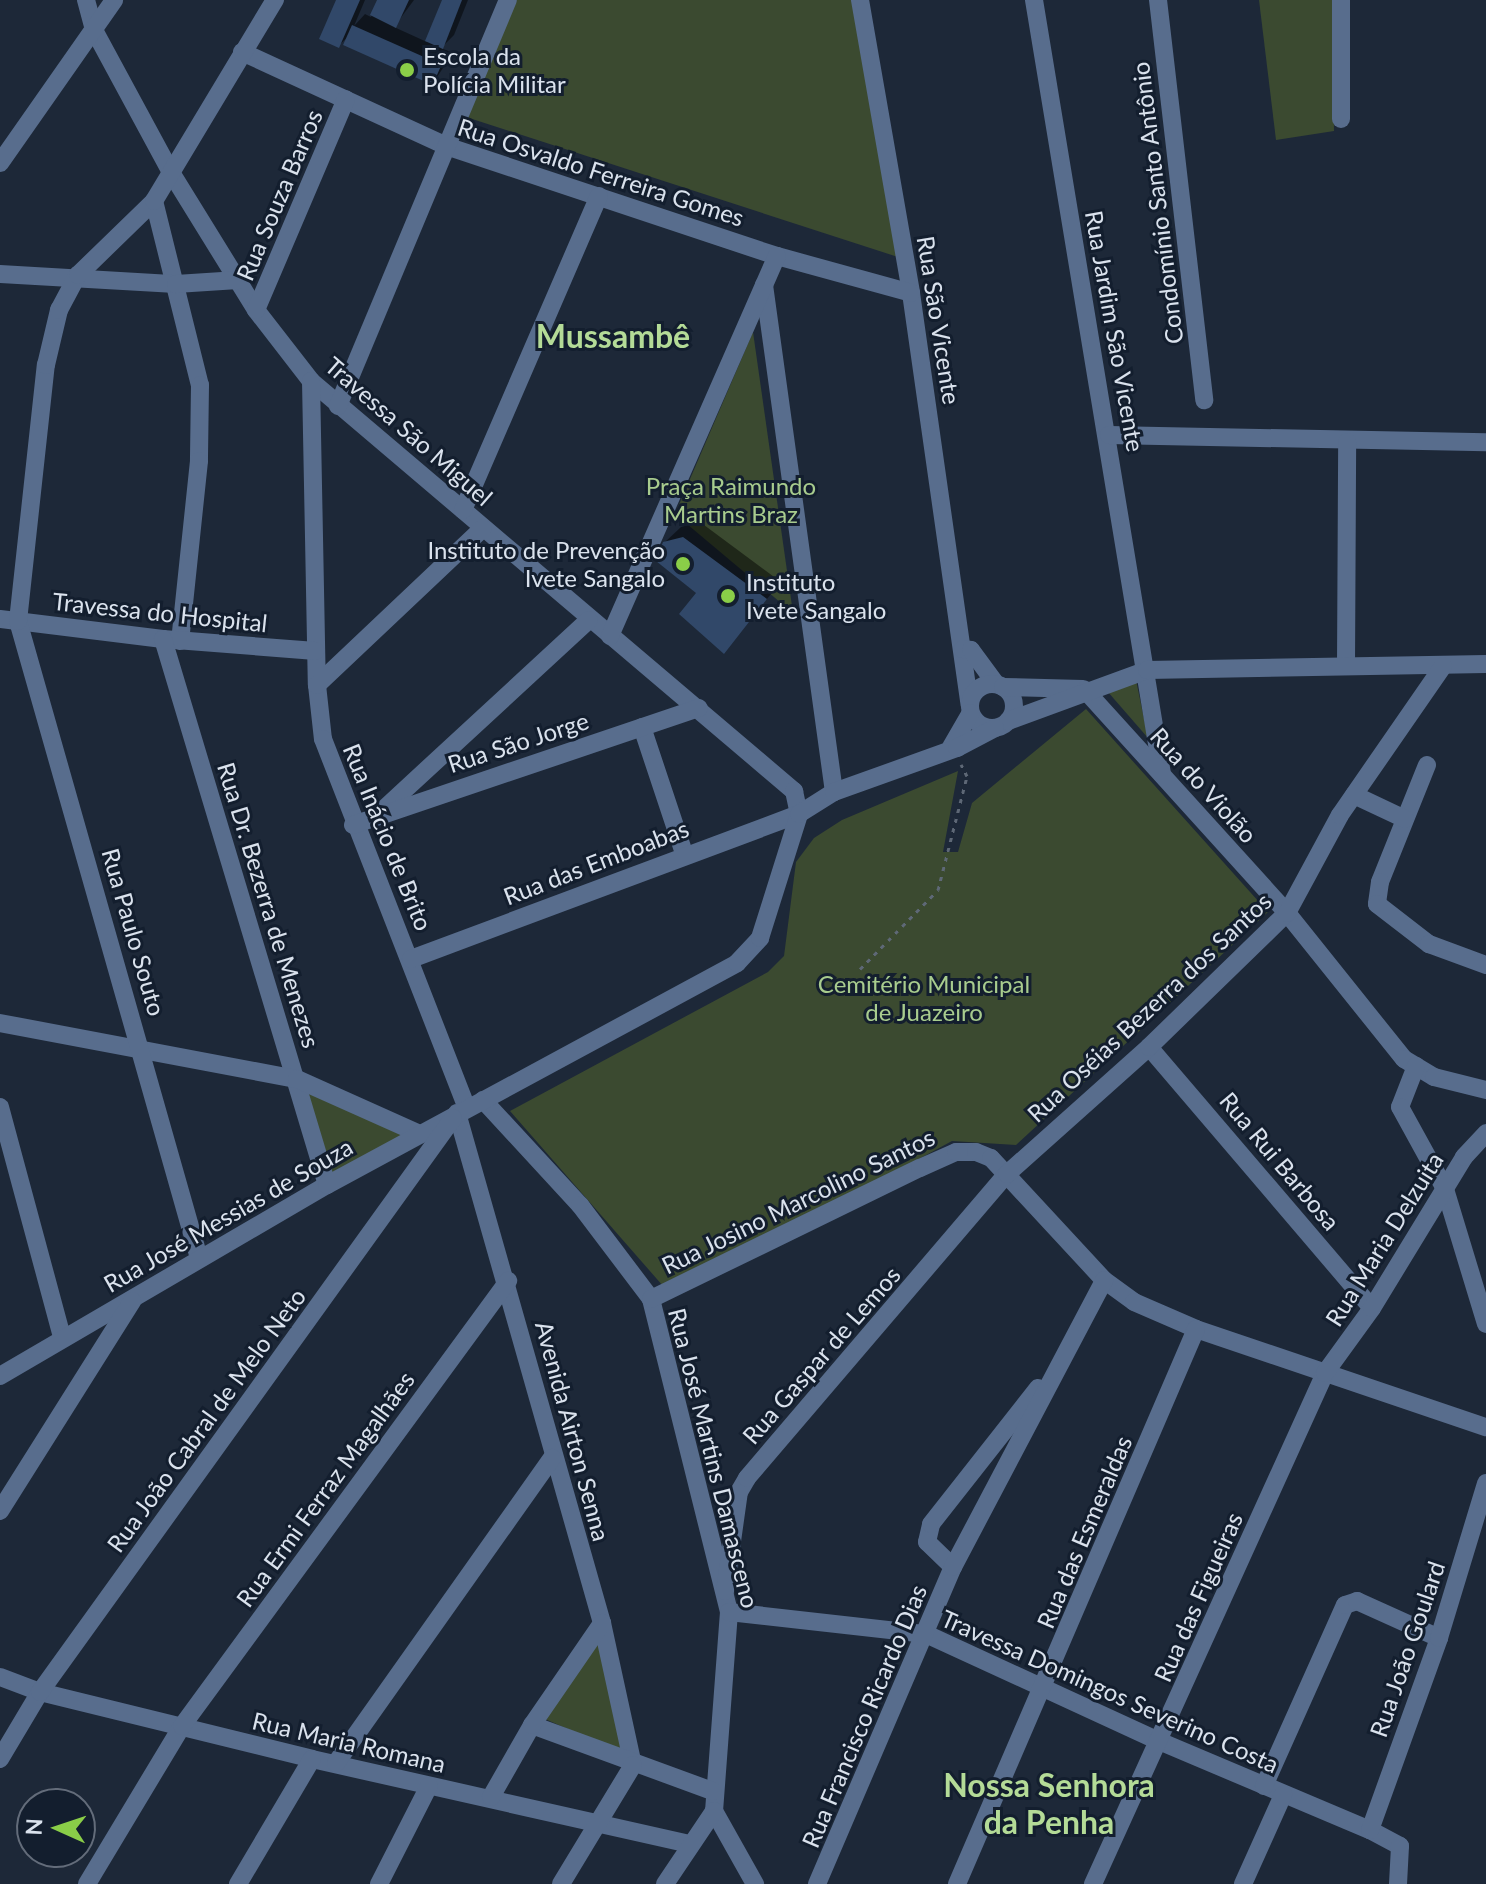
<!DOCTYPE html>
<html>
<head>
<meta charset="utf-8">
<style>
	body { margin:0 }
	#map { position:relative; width:1486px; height:1884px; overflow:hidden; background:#1d2838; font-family:Lato,sans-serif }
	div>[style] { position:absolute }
	.green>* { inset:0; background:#3b4a30 }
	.shadow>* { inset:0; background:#0007 }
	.building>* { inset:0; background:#314869; transform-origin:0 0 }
	.path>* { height:3px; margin-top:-1.5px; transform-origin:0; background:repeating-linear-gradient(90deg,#5e6876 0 4px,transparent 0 10px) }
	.minor>* { height:18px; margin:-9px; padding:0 9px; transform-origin:9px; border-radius:9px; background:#586d8d }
	.minor>.ring { margin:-9px; padding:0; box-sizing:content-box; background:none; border:18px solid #586d8d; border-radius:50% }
	.dots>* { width:22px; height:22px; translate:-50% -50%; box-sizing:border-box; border:4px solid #131e2e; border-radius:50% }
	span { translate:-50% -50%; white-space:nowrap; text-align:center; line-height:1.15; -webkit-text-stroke:6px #131e2e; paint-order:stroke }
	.poi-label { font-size:24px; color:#dae2ed }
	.left { translate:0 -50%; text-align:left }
	.right { translate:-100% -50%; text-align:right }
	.street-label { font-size:24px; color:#dae2ed }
	.park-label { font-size:24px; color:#a8cc8e }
	.district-label { font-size:32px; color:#b4db97; font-weight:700 }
	.north { position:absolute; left:16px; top:1788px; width:80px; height:80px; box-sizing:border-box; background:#131e2e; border:2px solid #636c7a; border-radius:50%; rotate:273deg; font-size:22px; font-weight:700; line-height:32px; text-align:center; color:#dae2ed }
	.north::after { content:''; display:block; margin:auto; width:28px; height:36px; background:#8ace48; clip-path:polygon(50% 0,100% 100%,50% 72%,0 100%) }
</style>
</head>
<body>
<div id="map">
	<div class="green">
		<i style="clip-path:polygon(516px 0,857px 0,901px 258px,466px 117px)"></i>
		<i style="clip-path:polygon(1259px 0,1332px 0,1334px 131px,1276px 140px)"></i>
		<i style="clip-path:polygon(753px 332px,793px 613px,675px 514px)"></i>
		<i style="clip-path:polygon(1136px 680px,1148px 738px,1108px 692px)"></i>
		<i style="clip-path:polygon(1086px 709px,1268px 912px,1016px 1145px,952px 1141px,670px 1294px,510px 1111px,768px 972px,784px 956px,796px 862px,814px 838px,842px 820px,958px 771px,943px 852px,958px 852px,972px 803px)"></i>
		<i style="clip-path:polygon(297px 1079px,420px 1134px,327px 1185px)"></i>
		<i style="clip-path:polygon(602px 1632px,623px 1753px,545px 1719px)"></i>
	</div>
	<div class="shadow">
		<i style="clip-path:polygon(338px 0,365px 0,354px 26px,365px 14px,371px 17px,379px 0,414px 0,394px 27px,427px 42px,444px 0,468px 0,454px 35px,441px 48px,453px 53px,433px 83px,350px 35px,338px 46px)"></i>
		<i style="clip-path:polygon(700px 522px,781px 582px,724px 651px,699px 593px,664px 543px,681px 527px)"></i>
	</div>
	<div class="building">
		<i style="clip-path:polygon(336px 0,360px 0,339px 48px,319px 39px)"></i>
		<i style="clip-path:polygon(377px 0,409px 0,396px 28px,370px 15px)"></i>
		<i style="clip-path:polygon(442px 0,462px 0,443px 49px,425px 41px)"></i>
		<i style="left:352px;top:25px;width:98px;height:22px;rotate:24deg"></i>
		<i style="clip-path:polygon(683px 537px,767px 599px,724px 654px,679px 614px,696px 593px,656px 561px,663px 542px)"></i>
	</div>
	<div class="path">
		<i style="left:860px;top:969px;width:111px;rotate:-45.4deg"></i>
		<i style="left:938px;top:890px;width:118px;rotate:-75.7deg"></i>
		<i style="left:967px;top:776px;width:13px;rotate:-117deg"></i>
	</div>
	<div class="minor">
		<i style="left:86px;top:0;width:31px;rotate:75deg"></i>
		<i style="left:94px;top:30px;width:164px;rotate:61.6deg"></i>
		<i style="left:172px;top:174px;width:160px;rotate:58.3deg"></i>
		<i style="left:256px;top:310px;width:90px;rotate:52.2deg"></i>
		<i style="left:311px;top:381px;width:634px;rotate:40.33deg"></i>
		<i style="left:794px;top:791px;width:24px;rotate:78deg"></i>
		<i style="left:860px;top:0;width:297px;rotate:80.1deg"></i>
		<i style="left:911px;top:293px;width:416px;rotate:81.9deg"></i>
		<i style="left:1034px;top:0;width:785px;rotate:80.61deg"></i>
		<i style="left:1158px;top:0;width:403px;rotate:83.4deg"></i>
		<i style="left:242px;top:52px;width:225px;rotate:24.7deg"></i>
		<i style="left:446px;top:146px;width:349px;rotate:18.4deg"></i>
		<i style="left:777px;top:256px;width:139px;rotate:15.4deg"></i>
		<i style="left:1341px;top:119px;width:119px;rotate:-90deg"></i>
		<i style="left:0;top:163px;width:199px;rotate:-55deg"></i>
		<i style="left:154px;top:201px;width:190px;rotate:76deg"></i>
		<i style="left:200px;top:385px;width:76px;rotate:90.8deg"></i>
		<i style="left:199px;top:461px;width:181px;rotate:96deg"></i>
		<i style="left:0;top:274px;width:176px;rotate:3.3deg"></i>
		<i style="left:176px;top:284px;width:62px;rotate:-3.7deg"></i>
		<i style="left:764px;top:285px;width:512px;rotate:82.14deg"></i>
		<i style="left:256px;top:310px;width:229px;rotate:-66.9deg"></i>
		<i style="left:311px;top:381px;width:304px;rotate:88.9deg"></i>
		<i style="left:317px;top:685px;width:54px;rotate:83.7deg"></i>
		<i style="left:323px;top:739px;width:396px;rotate:68.7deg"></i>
		<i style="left:338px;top:406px;width:440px;rotate:-67.3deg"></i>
		<i style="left:1109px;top:435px;width:377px;rotate:1.1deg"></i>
		<i style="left:463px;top:510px;width:342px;rotate:-66.6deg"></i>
		<i style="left:0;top:619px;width:164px;rotate:7deg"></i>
		<i style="left:163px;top:639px;width:153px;rotate:4.5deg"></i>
		<i style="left:610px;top:636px;width:415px;rotate:-66.3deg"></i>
		<i style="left:163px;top:639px;width:570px;rotate:73.28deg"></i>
		<i style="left:963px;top:649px;width:8px;rotate:7deg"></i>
		<i style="left:971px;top:650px;width:42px;rotate:53.7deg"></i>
		<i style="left:1346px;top:665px;width:223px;rotate:-89.7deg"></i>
		<i class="ring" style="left:970px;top:684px;width:26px;height:26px"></i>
		<i style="left:317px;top:685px;width:228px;rotate:-43.4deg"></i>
		<i style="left:1003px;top:687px;width:80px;rotate:1.4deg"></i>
		<i style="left:1085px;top:690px;width:301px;rotate:47.8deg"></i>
		<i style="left:1287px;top:913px;width:187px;rotate:51.3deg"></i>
		<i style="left:1404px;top:1059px;width:35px;rotate:31deg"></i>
		<i style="left:1434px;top:1077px;width:54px;rotate:14deg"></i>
		<i style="left:1008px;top:721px;width:148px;rotate:-20.1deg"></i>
		<i style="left:1147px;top:670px;width:339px;rotate:-1deg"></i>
		<i style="left:642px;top:727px;width:133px;rotate:71.6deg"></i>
		<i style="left:951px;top:747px;width:39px;rotate:-60deg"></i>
		<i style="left:1427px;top:765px;width:126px;rotate:111.9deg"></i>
		<i style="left:1380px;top:882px;width:22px;rotate:98deg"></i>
		<i style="left:1377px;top:904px;width:66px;rotate:37.6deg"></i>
		<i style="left:1429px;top:944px;width:61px;rotate:20.2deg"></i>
		<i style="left:1354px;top:795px;width:56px;rotate:25.2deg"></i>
		<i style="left:385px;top:808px;width:277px;rotate:-42.7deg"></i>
		<i style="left:353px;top:825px;width:365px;rotate:-18.7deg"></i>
		<i style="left:411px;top:959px;width:414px;rotate:-20.5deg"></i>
		<i style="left:0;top:1023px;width:302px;rotate:10.7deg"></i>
		<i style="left:297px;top:1079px;width:135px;rotate:24.1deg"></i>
		<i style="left:1149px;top:1047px;width:343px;rotate:49.5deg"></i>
		<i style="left:1416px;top:1066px;width:44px;rotate:111.3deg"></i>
		<i style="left:1400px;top:1107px;width:94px;rotate:61.2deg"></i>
		<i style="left:1445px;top:1189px;width:141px;rotate:73.1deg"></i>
		<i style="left:483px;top:1100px;width:143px;rotate:47.3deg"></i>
		<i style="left:580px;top:1205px;width:118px;rotate:52.9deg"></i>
		<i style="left:651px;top:1299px;width:323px;rotate:76deg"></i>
		<i style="left:729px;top:1612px;width:200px;rotate:94.3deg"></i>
		<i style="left:714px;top:1811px;width:84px;rotate:60.7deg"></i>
		<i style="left:0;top:1107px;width:238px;rotate:74.9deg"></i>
		<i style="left:457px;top:1113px;width:530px;rotate:74.13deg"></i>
		<i style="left:602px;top:1623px;width:145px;rotate:77.7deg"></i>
		<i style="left:199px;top:1258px;width:662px;rotate:-105.86deg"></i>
		<i style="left:18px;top:621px;width:258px;rotate:-83.8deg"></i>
		<i style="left:46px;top:365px;width:57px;rotate:-76.7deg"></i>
		<i style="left:59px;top:310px;width:40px;rotate:-62deg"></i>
		<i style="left:78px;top:275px;width:106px;rotate:-44.2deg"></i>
		<i style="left:154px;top:201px;width:235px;rotate:-59deg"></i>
		<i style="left:651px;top:1299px;width:299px;rotate:-26deg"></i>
		<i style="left:920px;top:1168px;width:39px;rotate:-24deg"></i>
		<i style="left:956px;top:1152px;width:20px"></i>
		<i style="left:976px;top:1152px;width:16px;rotate:22deg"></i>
		<i style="left:991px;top:1158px;width:166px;rotate:47.2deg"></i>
		<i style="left:1104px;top:1280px;width:37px;rotate:36deg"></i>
		<i style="left:1134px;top:1302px;width:68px;rotate:23.5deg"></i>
		<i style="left:1196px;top:1329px;width:306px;rotate:18.7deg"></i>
		<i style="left:0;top:1376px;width:379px;rotate:-30.3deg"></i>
		<i style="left:327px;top:1185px;width:466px;rotate:-28.4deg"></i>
		<i style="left:737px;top:963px;width:34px;rotate:-47deg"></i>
		<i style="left:760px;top:938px;width:130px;rotate:-72.5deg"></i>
		<i style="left:799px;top:814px;width:41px;rotate:-32.2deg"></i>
		<i style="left:834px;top:792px;width:131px;rotate:-19.7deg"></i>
		<i style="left:957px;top:748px;width:43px;rotate:-27.8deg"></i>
		<i style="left:0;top:1511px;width:248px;rotate:-57.8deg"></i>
		<i style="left:953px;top:1567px;width:36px;rotate:-136deg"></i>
		<i style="left:927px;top:1542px;width:18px;rotate:-77deg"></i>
		<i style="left:931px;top:1524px;width:173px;rotate:-51.8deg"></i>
		<i style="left:725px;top:1591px;width:100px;rotate:-82deg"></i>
		<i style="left:739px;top:1492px;width:16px;rotate:-60deg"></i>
		<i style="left:747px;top:1478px;width:400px;rotate:-49.5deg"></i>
		<i style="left:1007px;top:1174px;width:191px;rotate:-41.8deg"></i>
		<i style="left:1149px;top:1047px;width:192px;rotate:-44.2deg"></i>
		<i style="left:1287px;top:913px;width:111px;rotate:-61.6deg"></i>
		<i style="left:1340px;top:815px;width:181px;rotate:-55.3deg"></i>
		<i style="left:729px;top:1612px;width:198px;rotate:6.4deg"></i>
		<i style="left:926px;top:1634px;width:256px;rotate:24.7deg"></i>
		<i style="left:1159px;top:1741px;width:229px;rotate:22.9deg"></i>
		<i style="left:1370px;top:1830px;width:34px;rotate:28deg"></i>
		<i style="left:1400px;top:1846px;width:38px;rotate:93deg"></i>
		<i style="left:0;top:1677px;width:43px;rotate:20.6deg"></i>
		<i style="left:40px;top:1692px;width:280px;rotate:13.8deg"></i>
		<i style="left:312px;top:1759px;width:387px;rotate:12.7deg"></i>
		<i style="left:532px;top:1725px;width:192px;rotate:20.1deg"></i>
		<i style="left:0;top:1759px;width:78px;rotate:-59.2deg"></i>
		<i style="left:40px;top:1692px;width:707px;rotate:-54.26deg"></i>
		<i style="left:336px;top:1763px;width:374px;rotate:-54.7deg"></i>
		<i style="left:1264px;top:1786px;width:198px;rotate:-65.9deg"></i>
		<i style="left:1345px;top:1605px;width:13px;rotate:-18deg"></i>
		<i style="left:1357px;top:1601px;width:90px;rotate:24.3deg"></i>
		<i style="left:491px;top:1797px;width:83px;rotate:-60.3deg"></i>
		<i style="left:532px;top:1725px;width:124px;rotate:-55.5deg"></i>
		<i style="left:1370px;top:1830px;width:204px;rotate:-70.2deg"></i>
		<i style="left:1439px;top:1638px;width:162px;rotate:-73.1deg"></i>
		<i style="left:87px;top:1884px;width:184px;rotate:-59deg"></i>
		<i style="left:182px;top:1726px;width:552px;rotate:-53.77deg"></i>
		<i style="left:238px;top:1884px;width:145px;rotate:-59.4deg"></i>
		<i style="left:379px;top:1884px;width:110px;rotate:-63deg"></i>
		<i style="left:561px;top:1884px;width:139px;rotate:-58.8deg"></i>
		<i style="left:665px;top:1884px;width:88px;rotate:-56.1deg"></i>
		<i style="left:817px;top:1884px;width:345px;rotate:-66.8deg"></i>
		<i style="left:953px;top:1567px;width:324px;rotate:-62.2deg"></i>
		<i style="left:957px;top:1884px;width:604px;rotate:-66.7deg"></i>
		<i style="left:1093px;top:1884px;width:561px;rotate:-65.58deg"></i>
		<i style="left:1325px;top:1373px;width:80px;rotate:-54.1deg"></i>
		<i style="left:1372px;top:1308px;width:177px;rotate:-58.6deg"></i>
		<i style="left:1464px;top:1157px;width:33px;rotate:-47deg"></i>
		<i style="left:1243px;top:1884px;width:98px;rotate:-65.8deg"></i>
	</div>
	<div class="dots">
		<i style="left:407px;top:70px;background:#8ace48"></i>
		<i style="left:683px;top:564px;background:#8ace48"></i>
		<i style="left:728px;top:596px;background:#8ace48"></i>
	</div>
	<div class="poi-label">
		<span class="left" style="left:423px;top:70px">Escola da<br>Polícia Militar</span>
		<span class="right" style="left:665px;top:564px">Instituto de Prevenção<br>Ivete Sangalo</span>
		<span class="left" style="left:746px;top:596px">Instituto<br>Ivete Sangalo</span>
	</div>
	<div class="street-label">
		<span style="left:601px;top:172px;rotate:18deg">Rua Osvaldo Ferreira Gomes</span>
		<span style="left:279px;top:195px;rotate:-67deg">Rua Souza Barros</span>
		<span style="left:1157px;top:203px;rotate:-97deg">Condomínio Santo Antônio</span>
		<span style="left:939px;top:320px;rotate:81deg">Rua São Vicente</span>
		<span style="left:1115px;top:331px;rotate:80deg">Rua Jardim São Vicente</span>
		<span style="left:409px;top:431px;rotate:41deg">Travessa São Miguel</span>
		<span style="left:160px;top:612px;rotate:6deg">Travessa do Hospital</span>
		<span style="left:518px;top:742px;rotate:-18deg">Rua São Jorge</span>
		<span style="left:1204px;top:785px;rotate:48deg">Rua do Violão</span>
		<span style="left:388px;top:837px;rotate:68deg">Rua Inácio de Brito</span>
		<span style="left:596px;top:862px;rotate:-21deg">Rua das Emboabas</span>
		<span style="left:269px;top:905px;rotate:73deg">Rua Dr. Bezerra de Menezes</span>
		<span style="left:134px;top:932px;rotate:74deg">Rua Paulo Souto</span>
		<span style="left:1149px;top:1007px;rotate:-43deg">Rua Oséias Bezerra dos Santos</span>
		<span style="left:1280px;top:1161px;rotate:50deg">Rua Rui Barbosa</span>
		<span style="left:798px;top:1201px;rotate:-26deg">Rua Josino Marcolino Santos</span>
		<span style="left:228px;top:1215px;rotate:-30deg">Rua José Messias de Souza</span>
		<span style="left:1384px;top:1239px;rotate:-58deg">Rua Maria Delzuita</span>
		<span style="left:821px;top:1355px;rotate:-49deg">Rua Gaspar de Lemos</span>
		<span style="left:206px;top:1420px;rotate:-54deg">Rua João Cabral de Melo Neto</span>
		<span style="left:573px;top:1431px;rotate:75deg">Avenida Airton Senna</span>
		<span style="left:714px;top:1458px;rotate:76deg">Rua José Martins Damasceno</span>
		<span style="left:325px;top:1489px;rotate:-54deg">Rua Ermi Ferraz Magalhães</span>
		<span style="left:1084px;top:1532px;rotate:-67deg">Rua das Esmeraldas</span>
		<span style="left:1198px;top:1597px;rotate:-66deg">Rua das Figueiras</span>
		<span style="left:1407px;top:1649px;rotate:-71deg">Rua João Goulard</span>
		<span style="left:1110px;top:1691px;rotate:24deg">Travessa Domingos Severino Costa</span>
		<span style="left:864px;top:1716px;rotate:-67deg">Rua Francisco Ricardo Dias</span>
		<span style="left:349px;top:1742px;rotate:13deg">Rua Maria Romana</span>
	</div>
	<div class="park-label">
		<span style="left:731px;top:500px">Praça Raimundo<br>Martins Braz</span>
		<span style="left:924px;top:998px">Cemitério Municipal<br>de Juazeiro</span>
	</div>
	<div class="district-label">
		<span style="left:613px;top:336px">Mussambê</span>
		<span style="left:1049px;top:1804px">Nossa Senhora<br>da Penha</span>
	</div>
	<div class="north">N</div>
</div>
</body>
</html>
